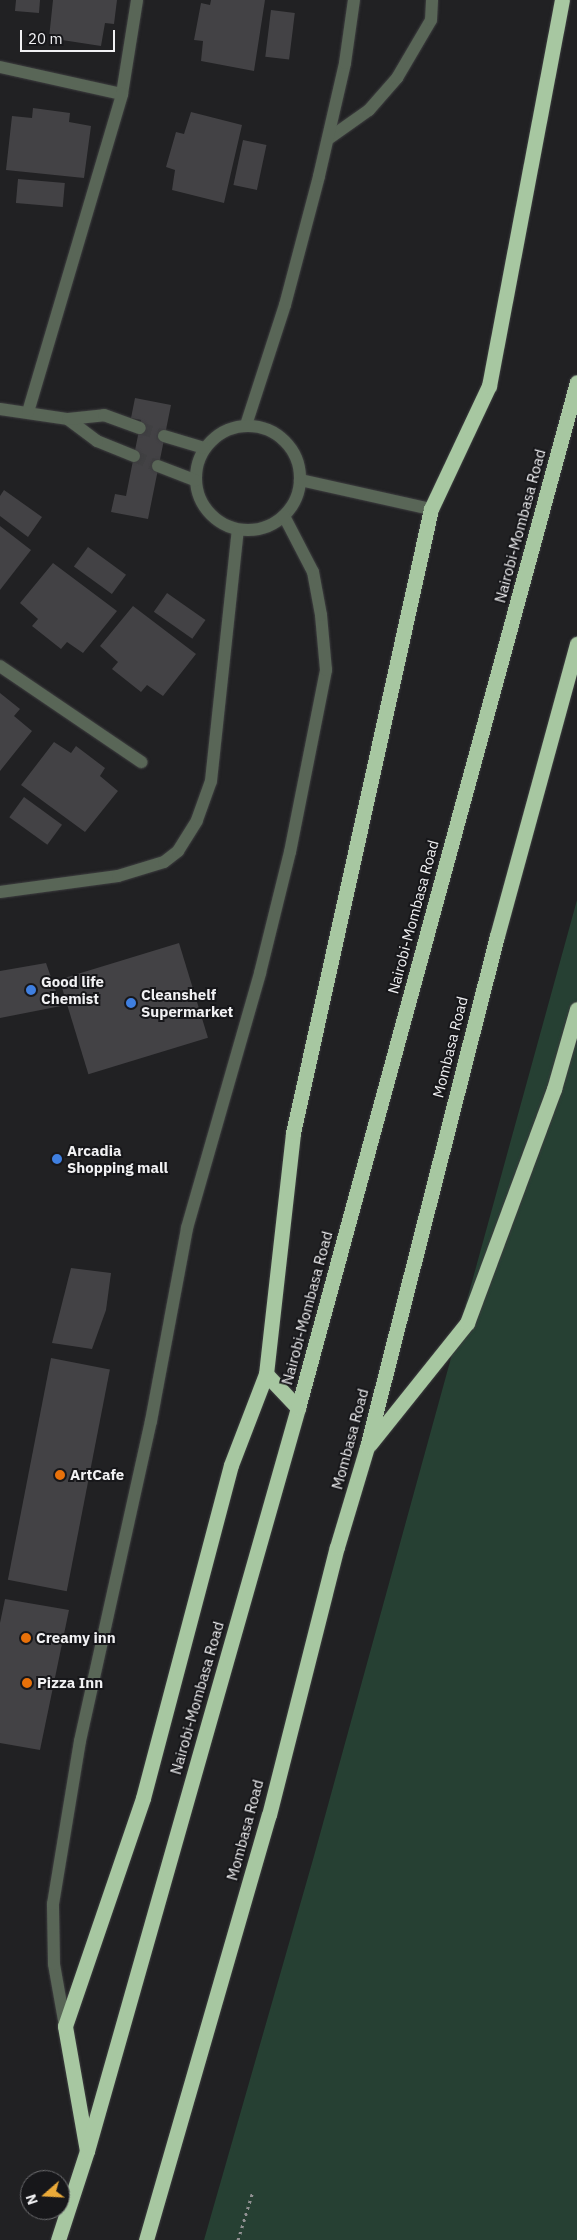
<!DOCTYPE html>
<html>
<head>
<meta charset="utf-8">
<style>
	body { margin:0 }
	#map { position:relative; width:577px; height:2240px; overflow:hidden; background:#212123; font-family:"IBM Plex Sans",sans-serif }
	div>[style] { position:absolute }
	.green>* { inset:0; background:#264033 }
	.building>* { inset:0; background:#434245; transform-origin:0 0 }
	.minor-tunnel>* { height:12px; margin-top:-6px; transform-origin:0; background:repeating-linear-gradient(90deg,#404042 0 12px,transparent 0 18px) }
	.path>* { height:3px; margin-top:-1.5px; transform-origin:0; background:repeating-linear-gradient(90deg,#919193 0 2.5px,transparent 0 6.5px) }
	.roads { filter:drop-shadow(0 0 1px #3e3e40) drop-shadow(0 0 1px #3e3e40) }
	.minor>* { height:12px; margin:-6px; padding:0 6px; transform-origin:6px; border-radius:6px; background:#596657 }
	.minor>.ring { margin:-6px; padding:0; box-sizing:content-box; background:none; border:12px solid #596657; border-radius:50% }
	.highway>* { height:15px; margin:-7.5px; padding:0 7.5px; transform-origin:7.5px; border-radius:7.5px; background:#a7c7a1 }
	.dots>* { width:14px; height:14px; translate:-50% -50%; box-sizing:border-box; border:2px solid #17171a; border-radius:50% }
	span { translate:-50% -50%; white-space:nowrap; text-align:center; line-height:1.15; -webkit-text-stroke:4px #17171a; paint-order:stroke }
	.street-label { font-size:15px; color:#f1f1f3 }
	.poi-label { font-size:15px; color:#f1f1f3; font-weight:700 }
	.left { translate:0 -50%; text-align:left }
	.north { position:absolute; left:20px; top:2170px; width:50px; height:50px; box-sizing:border-box; background:#17171a; border:1px solid #6e6e71; border-radius:50%; rotate:251deg; font-size:14px; font-weight:700; line-height:20px; text-align:center; color:#f1f1f3 }
	.north::after { content:''; display:block; margin:auto; width:18px; height:22px; background:#ebaa39; clip-path:polygon(50% 0,100% 100%,50% 72%,0 100%) }
	.scale { position:absolute; left:20px; top:30px; width:95px; height:22px; box-sizing:border-box; border:2px solid #f1f1f3; border-top:0; padding-left:6px; font-size:15px; line-height:18px; white-space:nowrap; color:#f1f1f3; -webkit-text-stroke:4px #17171a; paint-order:stroke }
</style>
</head>
<body>
<div id="map">
	<div class="green">
		<i style="clip-path:polygon(577px 900px,577px 2240px,204px 2240px,314px 1856px)"></i>
	</div>
	<div class="building">
		<i style="clip-path:polygon(16px 0,40px 0,39px 13px,15px 11px)"></i>
		<i style="clip-path:polygon(53px 0,117px 0,114px 24px,105px 23px,101px 46px,49px 38px)"></i>
		<i style="clip-path:polygon(211px 0,265px 0,254px 71px,201px 61px,203px 41px,194px 40px,201px 3px,210px 5px)"></i>
		<i style="left:271px;top:10px;width:24px;height:47px;rotate:7deg"></i>
		<i style="clip-path:polygon(33px 108px,70px 113px,69px 122px,91px 126px,84px 178px,6px 170px,12px 116px,32px 118px)"></i>
		<i style="clip-path:polygon(191px 112px,242px 125px,224px 203px,172px 190px,175px 170px,166px 167px,176px 132px,184px 134px)"></i>
		<i style="left:243px;top:140px;width:24px;height:46px;rotate:12deg"></i>
		<i style="left:18px;top:179px;width:47px;height:24px;rotate:5deg"></i>
		<i style="clip-path:polygon(135px 398px,171px 405px,148px 519px,111px 512px,115px 494px,126px 496px,141px 420px,131px 418px)"></i>
		<i style="clip-path:polygon(4px 490px,42px 517px,28px 537px,0 516px,0 496px)"></i>
		<i style="clip-path:polygon(0 526px,31px 550px,0 590px)"></i>
		<i style="left:88px;top:547px;width:47px;height:24px;rotate:36deg"></i>
		<i style="clip-path:polygon(53px 563px,117px 611px,83px 653px,67px 642px,61px 649px,32px 626px,38px 619px,20px 603px)"></i>
		<i style="left:167px;top:593px;width:47px;height:23px;rotate:35deg"></i>
		<i style="clip-path:polygon(133px 606px,196px 654px,163px 696px,147px 685px,141px 692px,112px 669px,118px 662px,100px 646px)"></i>
		<i style="clip-path:polygon(0 693px,20px 709px,14px 716px,32px 731px,0 771px)"></i>
		<i style="clip-path:polygon(54px 742px,71px 753px,76px 746px,105px 768px,100px 776px,118px 791px,85px 832px,21px 785px)"></i>
		<i style="left:24px;top:797px;width:47px;height:25px;rotate:36deg"></i>
		<i style="left:179px;top:943px;width:99px;height:125px;rotate:73deg"></i>
		<i style="clip-path:polygon(46px 963px,61px 1006px,0 1018px,0 971px)"></i>
		<i style="clip-path:polygon(71px 1268px,111px 1273px,106px 1310px,92px 1349px,52px 1343px)"></i>
		<i style="left:51px;top:1358px;width:60px;height:226px;rotate:11deg"></i>
		<i style="clip-path:polygon(5px 1599px,69px 1610px,40px 1750px,0 1743px,0 1623px)"></i>
	</div>
	<div class="minor-tunnel">
		<i style="left:140px;top:428px;width:25px;rotate:18deg"></i>
		<i style="left:134px;top:456px;width:26px;rotate:23deg"></i>
	</div>
	<div class="path">
		<i style="left:238px;top:2240px;width:51px;rotate:-73deg"></i>
	</div>
	<div class="roads">
		<div class="minor">
			<i style="left:0;top:67px;width:125px;rotate:12.5deg"></i>
			<i style="left:122px;top:94px;width:95px;rotate:-80.9deg"></i>
			<i style="left:328px;top:139px;width:50px;rotate:-35.3deg"></i>
			<i style="left:369px;top:110px;width:43px;rotate:-48.8deg"></i>
			<i style="left:397px;top:78px;width:67px;rotate:-59.6deg"></i>
			<i style="left:431px;top:20px;width:20px;rotate:-87deg"></i>
			<i style="left:0;top:409px;width:69px;rotate:8.4deg"></i>
			<i style="left:28px;top:412px;width:332px;rotate:-73.5deg"></i>
			<i style="left:246px;top:425px;width:126px;rotate:-72deg"></i>
			<i style="left:285px;top:305px;width:133px;rotate:-75.2deg"></i>
			<i style="left:319px;top:176px;width:116px;rotate:-77deg"></i>
			<i style="left:345px;top:63px;width:64px;rotate:-81.9deg"></i>
			<i class="ring" style="left:196px;top:426px;width:92px;height:92px"></i>
			<i style="left:164px;top:436px;width:42px;rotate:16.7deg"></i>
			<i style="left:134px;top:456px;width:40px;rotate:-158deg"></i>
			<i style="left:97px;top:441px;width:36px;rotate:-143deg"></i>
			<i style="left:68px;top:419px;width:36px;rotate:-6deg"></i>
			<i style="left:104px;top:415px;width:38px;rotate:20deg"></i>
			<i style="left:158px;top:466px;width:40px;rotate:21deg"></i>
			<i style="left:300px;top:480px;width:134px;rotate:12.5deg"></i>
			<i style="left:0;top:666px;width:171px;rotate:34.2deg"></i>
			<i style="left:0;top:892px;width:119px;rotate:-7.7deg"></i>
			<i style="left:118px;top:876px;width:48px;rotate:-16.9deg"></i>
			<i style="left:164px;top:862px;width:18px;rotate:-38deg"></i>
			<i style="left:178px;top:851px;width:36px;rotate:-58deg"></i>
			<i style="left:197px;top:820px;width:41px;rotate:-70.3deg"></i>
			<i style="left:211px;top:781px;width:252px;rotate:-83.9deg"></i>
			<i style="left:65px;top:2026px;width:63px;rotate:-100.1deg"></i>
			<i style="left:54px;top:1964px;width:60px;rotate:-91deg"></i>
			<i style="left:53px;top:1904px;width:165px;rotate:-80.6deg"></i>
			<i style="left:80px;top:1741px;width:328px;rotate:-77.5deg"></i>
			<i style="left:151px;top:1421px;width:196px;rotate:-79.4deg"></i>
			<i style="left:187px;top:1228px;width:265px;rotate:-74deg"></i>
			<i style="left:260px;top:973px;width:125px;rotate:-76.1deg"></i>
			<i style="left:290px;top:852px;width:186px;rotate:-78.8deg"></i>
			<i style="left:326px;top:670px;width:55px;rotate:-95.2deg"></i>
			<i style="left:321px;top:615px;width:44px;rotate:-100.5deg"></i>
			<i style="left:313px;top:572px;width:63px;rotate:-117.4deg"></i>
		</div>
		<div class="highway">
			<i style="left:266px;top:1374px;width:47px;rotate:46.7deg"></i>
			<i style="left:370px;top:1444px;width:155px;rotate:-51.3deg"></i>
			<i style="left:467px;top:1323px;width:250px;rotate:-69.6deg"></i>
			<i style="left:554px;top:1089px;width:83px;rotate:-74deg"></i>
			<i style="left:87px;top:2151px;width:127px;rotate:-100deg"></i>
			<i style="left:65px;top:2026px;width:241px;rotate:-71.1deg"></i>
			<i style="left:143px;top:1798px;width:344px;rotate:-75.2deg"></i>
			<i style="left:231px;top:1465px;width:97px;rotate:-69deg"></i>
			<i style="left:266px;top:1374px;width:243px;rotate:-83.6deg"></i>
			<i style="left:293px;top:1133px;width:639px;rotate:-77.53deg"></i>
			<i style="left:431px;top:509px;width:136px;rotate:-64.8deg"></i>
			<i style="left:489px;top:386px;width:393px;rotate:-79.3deg"></i>
			<i style="left:58px;top:2240px;width:94px;rotate:-72deg"></i>
			<i style="left:87px;top:2151px;width:772px;rotate:-74.15deg"></i>
			<i style="left:298px;top:1408px;width:1063px;rotate:-74.79deg"></i>
			<i style="left:146px;top:2240px;width:442px;rotate:-73.9deg"></i>
			<i style="left:269px;top:1815px;width:276px;rotate:-75.8deg"></i>
			<i style="left:337px;top:1547px;width:104px;rotate:-73.3deg"></i>
			<i style="left:367px;top:1447px;width:527px;rotate:-75.73deg"></i>
			<i style="left:497px;top:936px;width:303px;rotate:-74.7deg"></i>
		</div>
	</div>
	<div class="dots">
		<i style="left:31px;top:990px;background:#3f7fe0"></i>
		<i style="left:131px;top:1003px;background:#3f7fe0"></i>
		<i style="left:57px;top:1159px;background:#3f7fe0"></i>
		<i style="left:60px;top:1475px;background:#e8710a"></i>
		<i style="left:26px;top:1638px;background:#e8710a"></i>
		<i style="left:27px;top:1683px;background:#e8710a"></i>
	</div>
	<div class="street-label">
		<span style="left:520px;top:526px;rotate:-75deg">Nairobi-Mombasa Road</span>
		<span style="left:413px;top:917px;rotate:-75deg">Nairobi-Mombasa Road</span>
		<span style="left:450px;top:1047px;rotate:-76deg">Mombasa Road</span>
		<span style="left:307px;top:1308px;rotate:-75deg">Nairobi-Mombasa Road</span>
		<span style="left:350px;top:1439px;rotate:-75deg">Mombasa Road</span>
		<span style="left:197px;top:1698px;rotate:-74deg">Nairobi-Mombasa Road</span>
		<span style="left:245px;top:1830px;rotate:-75deg">Mombasa Road</span>
	</div>
	<div class="poi-label">
		<span class="left" style="left:41px;top:990px">Good life<br>Chemist</span>
		<span class="left" style="left:141px;top:1003px">Cleanshelf<br>Supermarket</span>
		<span class="left" style="left:67px;top:1159px">Arcadia<br>Shopping mall</span>
		<span class="left" style="left:70px;top:1475px">ArtCafe</span>
		<span class="left" style="left:36px;top:1638px">Creamy inn</span>
		<span class="left" style="left:37px;top:1683px">Pizza Inn</span>
	</div>
	<div class="north">N</div>
	<div class="scale">20 m</div>
</div>
</body>
</html>
